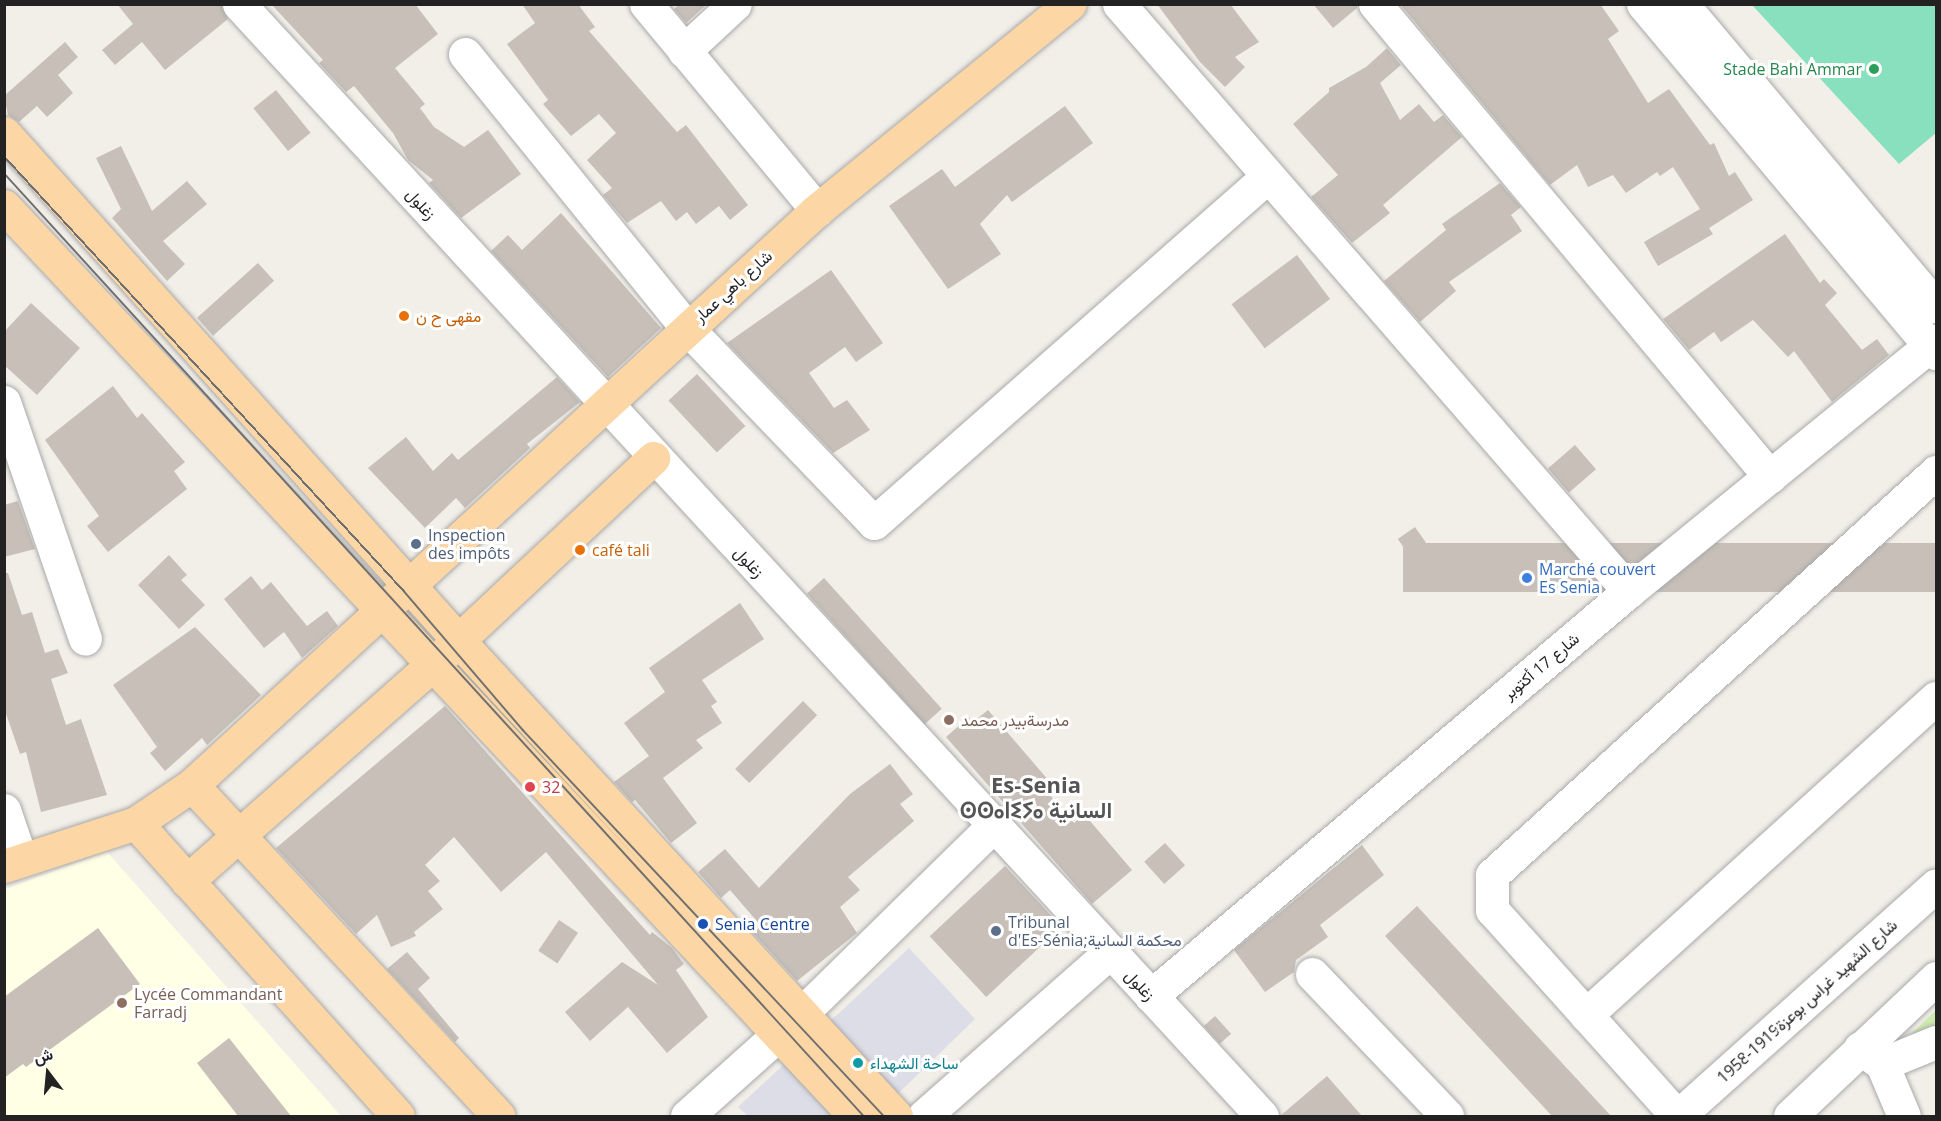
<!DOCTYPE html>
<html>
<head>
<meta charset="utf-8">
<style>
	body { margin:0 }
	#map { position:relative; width:1941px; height:1121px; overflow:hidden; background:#f2efe9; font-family:"Open Sans",Vazirmatn,"Noto Sans Tifinagh",sans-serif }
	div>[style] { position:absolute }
	.education>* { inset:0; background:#ffffe5 }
	.grass>* { inset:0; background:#cdebb0 }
	.pitch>* { inset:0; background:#88e0be }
	.plaza>* { inset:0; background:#dddde8 }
	.building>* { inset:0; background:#c7bfb8; transform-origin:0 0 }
	.roads { filter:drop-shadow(0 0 2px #a9a9a9) drop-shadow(0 0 2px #a9a9a9) }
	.minor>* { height:33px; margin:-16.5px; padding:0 16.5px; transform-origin:16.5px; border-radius:16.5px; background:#fff }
	.major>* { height:33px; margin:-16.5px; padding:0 16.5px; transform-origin:16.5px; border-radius:16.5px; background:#fcd6a4 }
	.tram>* { height:1.5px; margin:-0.75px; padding:0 0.75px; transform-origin:0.75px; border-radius:0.75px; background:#707070 }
	.dots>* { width:16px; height:16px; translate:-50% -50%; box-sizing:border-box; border:3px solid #fff; border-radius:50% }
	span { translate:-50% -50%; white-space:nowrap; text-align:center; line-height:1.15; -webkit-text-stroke:6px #fff; paint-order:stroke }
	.leisure-label { font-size:16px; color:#27864d }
	.right { translate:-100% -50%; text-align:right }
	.street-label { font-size:16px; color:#222 }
	.food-label { font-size:16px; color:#c56008 }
	.left { translate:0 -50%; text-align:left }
	.service-label { font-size:16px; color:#4e5e75 }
	.shop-label { font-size:16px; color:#366cbe }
	.education-label { font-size:16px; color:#785e54 }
	.health-label { font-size:16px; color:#be3a42 }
	.transit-label { font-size:16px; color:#164399 }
	.culture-label { font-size:16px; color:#0d838f }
	.district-label { font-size:22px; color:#555; font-weight:700 }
	.frame { position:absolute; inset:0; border:6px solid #222; pointer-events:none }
	.north { position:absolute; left:18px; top:1043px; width:60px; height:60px; -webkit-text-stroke:4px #fff; paint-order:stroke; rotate:344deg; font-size:16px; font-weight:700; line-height:24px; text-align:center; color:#222 }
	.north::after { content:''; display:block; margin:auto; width:21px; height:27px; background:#222; clip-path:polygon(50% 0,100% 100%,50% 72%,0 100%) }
</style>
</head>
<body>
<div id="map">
	<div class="education">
		<i style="clip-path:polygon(107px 852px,341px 1116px,5px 1116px,5px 889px)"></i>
	</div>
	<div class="grass">
		<i style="clip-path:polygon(1936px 1010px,1936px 1027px,1906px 1039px)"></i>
	</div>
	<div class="pitch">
		<i style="clip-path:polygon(1752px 5px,1936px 5px,1936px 133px,1899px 164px)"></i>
	</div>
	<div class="plaza">
		<i style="clip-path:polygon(909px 948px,975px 1019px,875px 1116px,748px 1116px,738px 1107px)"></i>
	</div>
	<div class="building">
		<i style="clip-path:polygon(117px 4px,221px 4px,228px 19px,165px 70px,142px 42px,115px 65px,102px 50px,133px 24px)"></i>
		<i style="clip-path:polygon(271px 4px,415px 4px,438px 34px,395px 68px,425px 104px,420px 108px,434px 127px,464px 147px,488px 130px,521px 174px,461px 218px,429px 183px,433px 180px,408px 160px,393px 133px,354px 86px,346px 92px,319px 63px,323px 60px)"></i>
		<i style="clip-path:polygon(522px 4px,578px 4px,595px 27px,589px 31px,677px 132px,686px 125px,748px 205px,730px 220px,719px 206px,696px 224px,687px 212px,676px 221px,661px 201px,627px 223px,603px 195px,612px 188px,587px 160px,616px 133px,599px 114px,571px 136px,543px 104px,548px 100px,507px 44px,535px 23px)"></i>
		<i style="clip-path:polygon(680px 4px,707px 4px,686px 23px,674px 9px)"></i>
		<i style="clip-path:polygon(1157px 4px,1230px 4px,1259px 42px,1235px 57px,1245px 67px,1225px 87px,1200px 62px)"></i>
		<i style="clip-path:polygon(1313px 4px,1357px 4px,1357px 8px,1333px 28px)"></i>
		<i style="clip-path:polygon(1400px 4px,1600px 4px,1619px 31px,1608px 39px,1648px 103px,1669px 89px,1710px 145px,1714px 143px,1729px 176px,1735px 172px,1753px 200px,1709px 228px,1713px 234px,1658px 266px,1644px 242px,1700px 209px,1673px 167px,1660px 176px,1657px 172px,1626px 193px,1613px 175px,1588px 187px,1577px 165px,1550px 185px)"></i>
		<i style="clip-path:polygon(65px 42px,78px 57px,58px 75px,73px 93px,47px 117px,37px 106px,19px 122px,8px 115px,4px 96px)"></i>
		<i style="clip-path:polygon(1387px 48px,1401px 65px,1380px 83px,1400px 120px,1419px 104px,1434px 122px,1443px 115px,1462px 137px,1383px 205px,1390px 213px,1352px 243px,1311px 197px,1338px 175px,1293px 124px,1329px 92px,1329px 88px,1366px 67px)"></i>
		<i style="left:276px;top:90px;width:55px;height:29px;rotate:51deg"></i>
		<i style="clip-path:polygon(1065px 106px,1093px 143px,1012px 202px,1007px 195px,980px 224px,1001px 254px,948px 289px,889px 206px,942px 169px,955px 187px)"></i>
		<i style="clip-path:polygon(121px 146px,152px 211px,187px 181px,207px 204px,163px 241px,185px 264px,167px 281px,112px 218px,121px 209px,96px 158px)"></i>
		<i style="clip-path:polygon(1500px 183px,1521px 207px,1511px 215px,1522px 231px,1449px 282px,1456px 291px,1420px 322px,1384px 281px,1446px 230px,1442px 224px)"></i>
		<i style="clip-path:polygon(561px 213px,661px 328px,608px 377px,491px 251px,508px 235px,522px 250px)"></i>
		<i style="clip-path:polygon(1785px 234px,1820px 283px,1824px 279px,1837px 293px,1825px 305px,1862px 350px,1877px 339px,1889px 355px,1832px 402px,1794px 351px,1788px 357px,1753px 320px,1721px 342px,1714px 332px,1689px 350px,1663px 319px)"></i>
		<i style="left:1297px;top:255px;width:55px;height:82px;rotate:53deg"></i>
		<i style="left:258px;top:263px;width:24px;height:82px;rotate:48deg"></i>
		<i style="clip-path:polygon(831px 270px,883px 343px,856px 362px,845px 347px,809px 373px,834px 408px,847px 400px,870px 430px,833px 453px,727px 343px)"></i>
		<i style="clip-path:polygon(31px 303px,80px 348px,37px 395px,4px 365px,4px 332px)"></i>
		<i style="left:697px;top:374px;width:71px;height:39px;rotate:47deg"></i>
		<i style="clip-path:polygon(557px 377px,580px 402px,527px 444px,530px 448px,465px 508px,456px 498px,425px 528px,368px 468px,406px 437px,433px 471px,452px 453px,458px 460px)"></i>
		<i style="clip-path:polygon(113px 386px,137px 418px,142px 413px,185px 462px,174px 471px,187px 489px,108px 552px,87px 526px,99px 516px,45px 440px)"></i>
		<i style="left:1575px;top:445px;width:32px;height:36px;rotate:49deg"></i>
		<i style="clip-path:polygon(18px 501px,35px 549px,4px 557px,4px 505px)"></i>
		<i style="left:1415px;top:527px;width:19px;height:21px;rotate:55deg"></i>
		<i style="left:1936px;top:543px;width:49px;height:533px;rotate:90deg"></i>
		<i style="clip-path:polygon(169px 555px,187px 575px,181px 580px,205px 605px,179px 629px,138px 585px)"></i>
		<i style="clip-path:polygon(4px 573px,8px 573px,22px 615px,32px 612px,45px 653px,58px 649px,68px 673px,51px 679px,66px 725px,81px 719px,107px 795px,41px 812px,26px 752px,20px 754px,4px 708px)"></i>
		<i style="clip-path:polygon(251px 576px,262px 590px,271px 582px,307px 626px,327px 611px,338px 626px,302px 658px,284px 632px,264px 648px,224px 599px)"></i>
		<i style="left:824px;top:578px;width:176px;height:23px;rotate:48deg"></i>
		<i style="clip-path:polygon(740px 603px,764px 639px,702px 680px,717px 702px,711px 706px,722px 723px,696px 740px,703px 748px,663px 778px,697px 823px,671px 843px,635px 800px,632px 802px,614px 782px,649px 756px,624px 723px,665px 692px,649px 668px)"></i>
		<i style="clip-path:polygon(195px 627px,261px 695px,207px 745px,202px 738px,165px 771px,150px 753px,157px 747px,113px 685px)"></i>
		<i style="left:803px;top:701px;width:20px;height:96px;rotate:45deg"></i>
		<i style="clip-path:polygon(445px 706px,650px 935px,652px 932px,672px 948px,684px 964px,676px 970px,708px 1017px,667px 1053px,628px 1007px,590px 1041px,565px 1012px,622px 962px,658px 985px,546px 852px,501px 892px,454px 837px,425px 865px,440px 881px,428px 891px,443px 909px,414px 932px,416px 936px,391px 947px,377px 915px,356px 934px,276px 848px)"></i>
		<i style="clip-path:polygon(988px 710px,1050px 782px,1043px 787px,1074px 823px,1084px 814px,1132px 870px,1092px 904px,946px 737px,969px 717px,973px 722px)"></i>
		<i style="clip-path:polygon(890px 764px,913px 794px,900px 804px,914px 821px,848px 877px,860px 890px,840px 907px,857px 933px,797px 981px,753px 933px,761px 926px,730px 890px,721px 898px,698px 872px,725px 849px,759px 888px,850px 794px)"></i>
		<i style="left:1165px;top:843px;width:30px;height:28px;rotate:48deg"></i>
		<i style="clip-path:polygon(1362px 845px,1384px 875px,1320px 925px,1328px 937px,1296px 960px,1294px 972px,1265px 992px,1234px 950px)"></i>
		<i style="left:1005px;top:866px;width:83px;height:103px;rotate:47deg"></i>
		<i style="clip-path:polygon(1417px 906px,1611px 1116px,1552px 1116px,1385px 936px)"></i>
		<i style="left:559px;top:920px;width:23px;height:37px;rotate:34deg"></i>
		<i style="clip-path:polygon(98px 928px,140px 984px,26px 1067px,23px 1064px,4px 1078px,4px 997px)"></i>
		<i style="clip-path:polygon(407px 952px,430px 978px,418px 989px,459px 1038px,455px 1042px,387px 969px)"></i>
		<i style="left:1215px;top:1016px;width:24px;height:15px;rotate:48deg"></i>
		<i style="clip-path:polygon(229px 1038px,291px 1116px,238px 1116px,197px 1063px)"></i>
		<i style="clip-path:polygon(1327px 1076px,1362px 1116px,1280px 1116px)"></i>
	</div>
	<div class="roads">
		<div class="minor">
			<i style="left:239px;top:4px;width:1511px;rotate:47.39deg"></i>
			<i style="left:646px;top:4px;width:268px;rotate:50.3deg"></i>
			<i style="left:1119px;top:4px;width:778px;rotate:49.02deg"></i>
			<i style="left:1375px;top:4px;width:616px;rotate:50.13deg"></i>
			<i style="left:1643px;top:4px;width:456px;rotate:50deg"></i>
			<i style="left:1682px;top:4px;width:395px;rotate:50deg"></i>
			<i style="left:684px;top:51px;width:69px;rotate:-42.7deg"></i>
			<i style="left:465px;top:54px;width:353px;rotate:51deg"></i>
			<i style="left:687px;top:328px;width:270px;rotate:46.2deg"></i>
			<i style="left:874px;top:523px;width:525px;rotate:-41.37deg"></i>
			<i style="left:4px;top:402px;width:250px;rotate:71.1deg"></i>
			<i style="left:4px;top:810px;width:53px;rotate:71.2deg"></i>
			<i style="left:1312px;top:974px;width:196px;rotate:46.4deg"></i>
			<i style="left:1151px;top:996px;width:627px;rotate:-40.27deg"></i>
			<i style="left:1629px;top:591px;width:396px;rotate:-39.2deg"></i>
			<i style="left:1586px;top:1015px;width:472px;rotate:-42.2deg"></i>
			<i style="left:1860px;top:1048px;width:27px;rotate:36deg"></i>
			<i style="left:1882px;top:1064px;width:58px;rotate:-22.2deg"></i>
			<i style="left:1882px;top:1064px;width:56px;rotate:67.1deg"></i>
			<i style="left:687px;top:1116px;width:154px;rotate:-41.8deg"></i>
			<i style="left:802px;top:1013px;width:267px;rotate:-44.4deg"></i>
			<i style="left:924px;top:1116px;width:248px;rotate:-41.4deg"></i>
			<i style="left:1677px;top:1116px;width:277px;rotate:-131.9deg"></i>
			<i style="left:1492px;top:910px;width:35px;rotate:-90deg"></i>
			<i style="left:1492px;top:875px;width:600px;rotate:-42.23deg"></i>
			<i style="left:1678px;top:1116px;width:346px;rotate:-41.8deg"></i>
			<i style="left:1790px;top:1116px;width:201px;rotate:-43.4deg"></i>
		</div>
		<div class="major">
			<i style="left:4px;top:133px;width:681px;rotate:48.16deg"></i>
			<i style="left:458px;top:640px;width:647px;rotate:47.38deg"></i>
			<i style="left:4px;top:206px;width:1246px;rotate:46.92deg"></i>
			<i style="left:192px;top:785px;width:451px;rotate:47.2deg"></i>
			<i style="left:136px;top:823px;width:393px;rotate:48.2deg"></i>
			<i style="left:4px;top:866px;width:139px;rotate:-18deg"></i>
			<i style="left:136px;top:823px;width:68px;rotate:-34.2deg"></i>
			<i style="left:192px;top:785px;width:849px;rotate:-42.61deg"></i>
			<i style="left:817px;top:210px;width:326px;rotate:-39.2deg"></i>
			<i style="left:187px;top:881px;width:327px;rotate:-41.4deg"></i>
			<i style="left:432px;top:665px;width:303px;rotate:-43.1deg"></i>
		</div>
	</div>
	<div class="tram">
		<i style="left:4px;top:156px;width:591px;rotate:47.4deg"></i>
		<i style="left:404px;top:591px;width:183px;rotate:49.4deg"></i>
		<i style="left:523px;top:730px;width:529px;rotate:46.92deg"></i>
		<i style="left:4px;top:173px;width:1276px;rotate:47.64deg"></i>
	</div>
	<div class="dots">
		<i style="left:1874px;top:69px;background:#2e9e5b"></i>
		<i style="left:404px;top:316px;background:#e8710a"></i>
		<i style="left:416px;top:544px;background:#5c6f8a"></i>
		<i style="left:580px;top:550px;background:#e8710a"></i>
		<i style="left:1527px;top:578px;background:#3f7fe0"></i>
		<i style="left:949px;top:720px;background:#8d6e63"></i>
		<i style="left:530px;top:787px;background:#e0444e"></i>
		<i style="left:703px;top:924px;background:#1a4fb4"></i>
		<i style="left:996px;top:931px;background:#5c6f8a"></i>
		<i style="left:122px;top:1003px;background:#8d6e63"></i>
		<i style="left:858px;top:1063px;background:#0f9aa8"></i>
	</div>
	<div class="leisure-label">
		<span class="right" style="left:1862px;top:69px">Stade Bahi Ammar</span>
	</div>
	<div class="street-label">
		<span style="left:421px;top:204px;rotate:48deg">زغلول</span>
		<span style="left:733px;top:286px;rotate:-42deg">شارع باهي عمار</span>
		<span style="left:749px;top:562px;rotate:47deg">زغلول</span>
		<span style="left:1541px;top:666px;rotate:-40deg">شارع 17 أكتوبر</span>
		<span style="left:1140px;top:985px;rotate:47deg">زغلول</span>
		<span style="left:1807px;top:1001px;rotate:-42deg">شارع الشهيد غراس بوعزة1919-1958</span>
	</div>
	<div class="food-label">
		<span class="left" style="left:416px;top:316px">مقهى ح ن</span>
		<span class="left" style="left:592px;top:550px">café tali</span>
	</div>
	<div class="service-label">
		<span class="left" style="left:428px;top:544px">Inspection<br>des impôts</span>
		<span class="left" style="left:1008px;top:931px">Tribunal<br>d'Es-Sénia;محكمة السانية</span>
	</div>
	<div class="shop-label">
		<span class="left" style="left:1539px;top:578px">Marché couvert<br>Es Senia</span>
	</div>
	<div class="education-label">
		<span class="left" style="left:961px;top:720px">مدرسةبيدر محمد</span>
		<span class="left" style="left:134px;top:1003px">Lycée Commandant<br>Farradj</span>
	</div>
	<div class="health-label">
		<span class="left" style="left:542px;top:787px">32</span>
	</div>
	<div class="transit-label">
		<span class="left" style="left:715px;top:924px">Senia Centre</span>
	</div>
	<div class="culture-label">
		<span class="left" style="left:870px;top:1063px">ساحة الشهداء</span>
	</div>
	<div class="district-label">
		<span style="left:1036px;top:797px">Es-Senia<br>ⵙⵙⴰⵏⵉⵢⴰ السانية</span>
	</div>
	<div class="frame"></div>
	<div class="north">ش</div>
</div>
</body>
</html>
